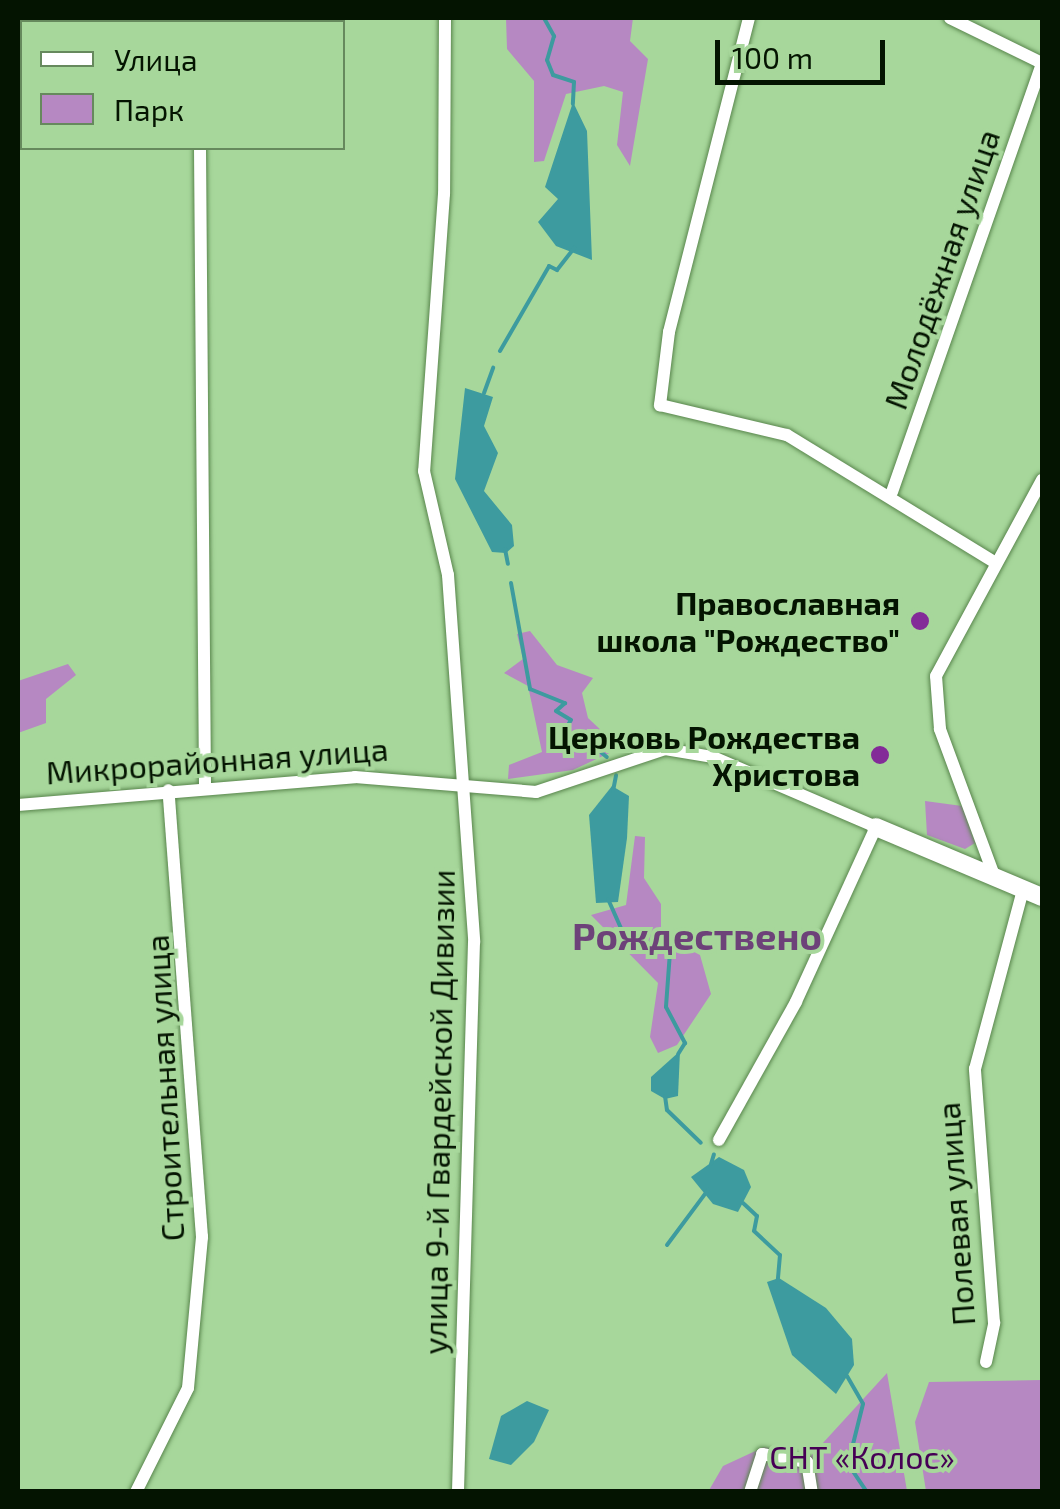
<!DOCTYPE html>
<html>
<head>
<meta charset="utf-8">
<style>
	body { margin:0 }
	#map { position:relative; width:1060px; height:1509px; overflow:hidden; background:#a7d79b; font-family:"Exo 2",sans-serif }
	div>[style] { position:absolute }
	.green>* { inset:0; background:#b688c2 }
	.water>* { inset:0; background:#3d9b9f }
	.stream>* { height:4px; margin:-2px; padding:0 2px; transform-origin:2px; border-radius:2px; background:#3d9b9f }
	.roads { filter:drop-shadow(0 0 2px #59864d) drop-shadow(0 0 2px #59864d) }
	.street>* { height:12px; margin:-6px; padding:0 6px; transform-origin:6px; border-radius:6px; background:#fff }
	.secondary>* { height:18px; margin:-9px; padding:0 9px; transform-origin:9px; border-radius:9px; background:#fff }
	.dots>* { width:28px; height:28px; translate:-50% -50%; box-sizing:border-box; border:5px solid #a7d79b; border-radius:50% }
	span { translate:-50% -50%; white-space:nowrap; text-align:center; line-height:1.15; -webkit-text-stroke:8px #a7d79b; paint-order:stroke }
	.street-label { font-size:32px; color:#041401 }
	.poi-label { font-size:32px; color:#041401; font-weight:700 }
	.right { translate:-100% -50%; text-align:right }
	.park-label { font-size:32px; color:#460055 }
	.quarter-label { font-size:38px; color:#6d4279; font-weight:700 }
	.frame { position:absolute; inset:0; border:20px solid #041401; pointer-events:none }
	.legend { position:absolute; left:20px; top:20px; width:325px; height:130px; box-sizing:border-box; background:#a7d79b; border:2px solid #66895d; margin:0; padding:12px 18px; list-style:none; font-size:30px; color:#041401 }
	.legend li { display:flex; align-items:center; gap:20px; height:50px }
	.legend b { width:50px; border:2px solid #66895d }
	.scale { position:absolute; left:715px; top:40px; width:170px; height:45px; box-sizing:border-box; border:5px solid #041401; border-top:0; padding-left:12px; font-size:30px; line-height:35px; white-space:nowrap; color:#041401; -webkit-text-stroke:8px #a7d79b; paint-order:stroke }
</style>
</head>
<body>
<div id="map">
	<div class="green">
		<i style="clip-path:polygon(506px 18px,633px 18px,630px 41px,648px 59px,630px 166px,617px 145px,623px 92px,604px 86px,566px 94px,544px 161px,534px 162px,534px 81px,507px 49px)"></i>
		<i style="clip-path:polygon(530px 631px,557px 665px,593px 678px,582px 693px,588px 718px,620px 748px,573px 770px,508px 779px,509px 765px,542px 752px,528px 686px,504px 673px,523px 659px,517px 634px)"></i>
		<i style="clip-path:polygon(68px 664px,76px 675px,46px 699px,46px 723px,18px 733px,18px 681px)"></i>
		<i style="clip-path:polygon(925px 801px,962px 806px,975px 843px,965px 849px,927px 835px)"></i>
		<i style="clip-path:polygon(635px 836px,645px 837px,644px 878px,661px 904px,661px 935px,700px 955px,711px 994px,677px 1045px,658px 1053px,650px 1037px,658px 983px,591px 915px,626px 905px)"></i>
		<i style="clip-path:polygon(887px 1373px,907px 1491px,708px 1492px,723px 1466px,764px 1447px,811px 1456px)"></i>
		<i style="clip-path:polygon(1042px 1380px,1042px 1491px,926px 1491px,915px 1422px,929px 1382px)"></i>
	</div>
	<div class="water">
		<i style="clip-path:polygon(573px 102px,587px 131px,592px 260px,556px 246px,538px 222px,558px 199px,545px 187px)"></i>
		<i style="clip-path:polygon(465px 388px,493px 397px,484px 426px,498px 453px,484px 491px,512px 525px,514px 546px,506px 553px,492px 552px,455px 479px)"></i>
		<i style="clip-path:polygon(612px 786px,629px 796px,627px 838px,618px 902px,596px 903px,589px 815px)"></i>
		<i style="clip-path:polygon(680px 1051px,678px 1096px,665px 1099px,651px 1091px,651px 1077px)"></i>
		<i style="clip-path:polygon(719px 1157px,744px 1170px,751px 1187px,738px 1212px,713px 1204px,691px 1177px)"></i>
		<i style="clip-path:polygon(779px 1278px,826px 1308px,852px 1339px,854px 1365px,836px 1394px,792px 1355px,767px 1282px)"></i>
		<i style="clip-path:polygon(527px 1401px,549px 1410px,534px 1442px,511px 1465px,489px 1459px,501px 1416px)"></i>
	</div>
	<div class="stream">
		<i style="left:544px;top:18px;width:21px;rotate:61deg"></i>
		<i style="left:554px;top:36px;width:25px;rotate:106deg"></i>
		<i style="left:547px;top:60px;width:16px;rotate:68deg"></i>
		<i style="left:553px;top:75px;width:22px;rotate:18deg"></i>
		<i style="left:574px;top:82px;width:22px;rotate:93deg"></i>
		<i style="left:500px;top:351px;width:98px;rotate:-60deg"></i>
		<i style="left:549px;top:266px;width:9px;rotate:27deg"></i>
		<i style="left:557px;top:270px;width:28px;rotate:-52deg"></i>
		<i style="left:484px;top:393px;width:27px;rotate:-70deg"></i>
		<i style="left:505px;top:549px;width:15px;rotate:79deg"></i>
		<i style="left:511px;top:583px;width:108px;rotate:79.8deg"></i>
		<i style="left:530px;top:689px;width:38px;rotate:22deg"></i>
		<i style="left:565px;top:703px;width:12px;rotate:138deg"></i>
		<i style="left:556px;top:711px;width:17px;rotate:31deg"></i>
		<i style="left:571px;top:720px;width:13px;rotate:122deg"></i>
		<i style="left:564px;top:731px;width:12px;rotate:31deg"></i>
		<i style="left:574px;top:737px;width:9px;rotate:167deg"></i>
		<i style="left:565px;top:739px;width:15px;rotate:42deg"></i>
		<i style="left:576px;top:749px;width:16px;rotate:-14deg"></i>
		<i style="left:592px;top:745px;width:19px;rotate:39deg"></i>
		<i style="left:613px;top:791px;width:16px;rotate:-79deg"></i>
		<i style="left:608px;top:899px;width:35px;rotate:66deg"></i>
		<i style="left:622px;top:931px;width:52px;rotate:23.6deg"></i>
		<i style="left:670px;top:952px;width:55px;rotate:94.2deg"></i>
		<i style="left:666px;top:1007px;width:41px;rotate:62.2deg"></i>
		<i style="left:685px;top:1043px;width:13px;rotate:122deg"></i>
		<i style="left:665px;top:1096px;width:14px;rotate:82deg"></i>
		<i style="left:667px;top:1110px;width:47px;rotate:44.1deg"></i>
		<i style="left:711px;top:1164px;width:10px;rotate:-73deg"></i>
		<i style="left:743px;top:1203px;width:19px;rotate:43deg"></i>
		<i style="left:757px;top:1216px;width:15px;rotate:101deg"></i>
		<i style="left:754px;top:1231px;width:35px;rotate:43deg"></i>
		<i style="left:780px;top:1255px;width:25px;rotate:95deg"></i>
		<i style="left:667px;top:1245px;width:69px;rotate:-53.3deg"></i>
		<i style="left:847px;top:1376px;width:32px;rotate:60deg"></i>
		<i style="left:863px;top:1404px;width:62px;rotate:104deg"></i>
		<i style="left:848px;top:1464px;width:34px;rotate:56deg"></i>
	</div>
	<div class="roads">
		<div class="street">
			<i style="left:198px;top:18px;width:4px;rotate:90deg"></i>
			<i style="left:445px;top:18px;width:176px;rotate:90.3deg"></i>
			<i style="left:444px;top:194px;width:278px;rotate:94.1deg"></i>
			<i style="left:424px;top:471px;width:107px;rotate:77deg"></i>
			<i style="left:448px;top:575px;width:368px;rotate:85.9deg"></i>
			<i style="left:474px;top:942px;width:550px;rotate:91.67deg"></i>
			<i style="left:749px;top:18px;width:324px;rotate:104.3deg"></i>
			<i style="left:669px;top:332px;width:74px;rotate:97deg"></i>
			<i style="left:660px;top:405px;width:130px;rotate:13.3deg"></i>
			<i style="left:787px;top:435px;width:243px;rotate:31.5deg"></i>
			<i style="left:950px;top:18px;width:102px;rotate:26.1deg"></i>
			<i style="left:200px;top:148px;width:639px;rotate:89.55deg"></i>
			<i style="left:892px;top:492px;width:454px;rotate:-70.7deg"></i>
			<i style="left:18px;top:805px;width:338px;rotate:-4.7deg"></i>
			<i style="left:355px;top:777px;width:182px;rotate:4.7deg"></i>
			<i style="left:536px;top:792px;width:136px;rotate:-18.4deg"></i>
			<i style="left:665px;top:749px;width:49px;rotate:9.5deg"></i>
			<i style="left:713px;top:757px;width:177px;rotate:23.2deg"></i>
			<i style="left:876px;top:827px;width:192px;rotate:114.6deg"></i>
			<i style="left:796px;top:1002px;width:158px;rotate:119.2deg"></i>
			<i style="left:995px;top:878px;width:159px;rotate:-110.3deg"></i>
			<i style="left:940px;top:729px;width:53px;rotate:-94.3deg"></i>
			<i style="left:936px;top:676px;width:223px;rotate:-61.6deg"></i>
			<i style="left:986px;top:1362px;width:40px;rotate:-78deg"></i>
			<i style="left:994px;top:1323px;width:255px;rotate:-94.3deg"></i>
			<i style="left:975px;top:1069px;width:185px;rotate:-75deg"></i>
			<i style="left:136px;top:1492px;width:116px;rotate:-63.4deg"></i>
			<i style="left:188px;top:1388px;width:152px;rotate:-84.7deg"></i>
			<i style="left:202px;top:1237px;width:448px;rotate:-94.3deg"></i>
			<i style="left:750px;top:1492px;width:40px;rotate:-72deg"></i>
			<i style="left:762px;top:1454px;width:46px;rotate:10.1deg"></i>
			<i style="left:807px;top:1462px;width:30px;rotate:81deg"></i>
		</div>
		<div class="secondary">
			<i style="left:876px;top:827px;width:180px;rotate:22.9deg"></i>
		</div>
	</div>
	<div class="dots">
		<i style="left:920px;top:621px;background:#832b98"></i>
		<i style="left:880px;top:755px;background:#832b98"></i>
	</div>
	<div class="street-label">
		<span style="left:941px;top:269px;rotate:-71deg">Молодёжная улица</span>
		<span style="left:217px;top:760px;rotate:-4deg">Микрорайонная улица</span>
		<span style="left:164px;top:1088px;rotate:-93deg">Строительная улица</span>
		<span style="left:438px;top:1112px;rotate:-89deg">улица 9-й Гвардейской Дивизии</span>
		<span style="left:955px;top:1214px;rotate:-94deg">Полевая улица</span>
	</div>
	<div class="poi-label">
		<span class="right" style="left:900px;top:621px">Православная<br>школа "Рождество"</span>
		<span class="right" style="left:860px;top:755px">Церковь Рождества<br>Христова</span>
	</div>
	<div class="park-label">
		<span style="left:862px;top:1456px">СНТ «Колос»</span>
	</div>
	<div class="quarter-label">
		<span style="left:697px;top:936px">Рождествено</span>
	</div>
	<div class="frame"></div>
	<ul class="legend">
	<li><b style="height:12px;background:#fff"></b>Улица</li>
	<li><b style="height:28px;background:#b688c2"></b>Парк</li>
	</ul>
	<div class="scale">100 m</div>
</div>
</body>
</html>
